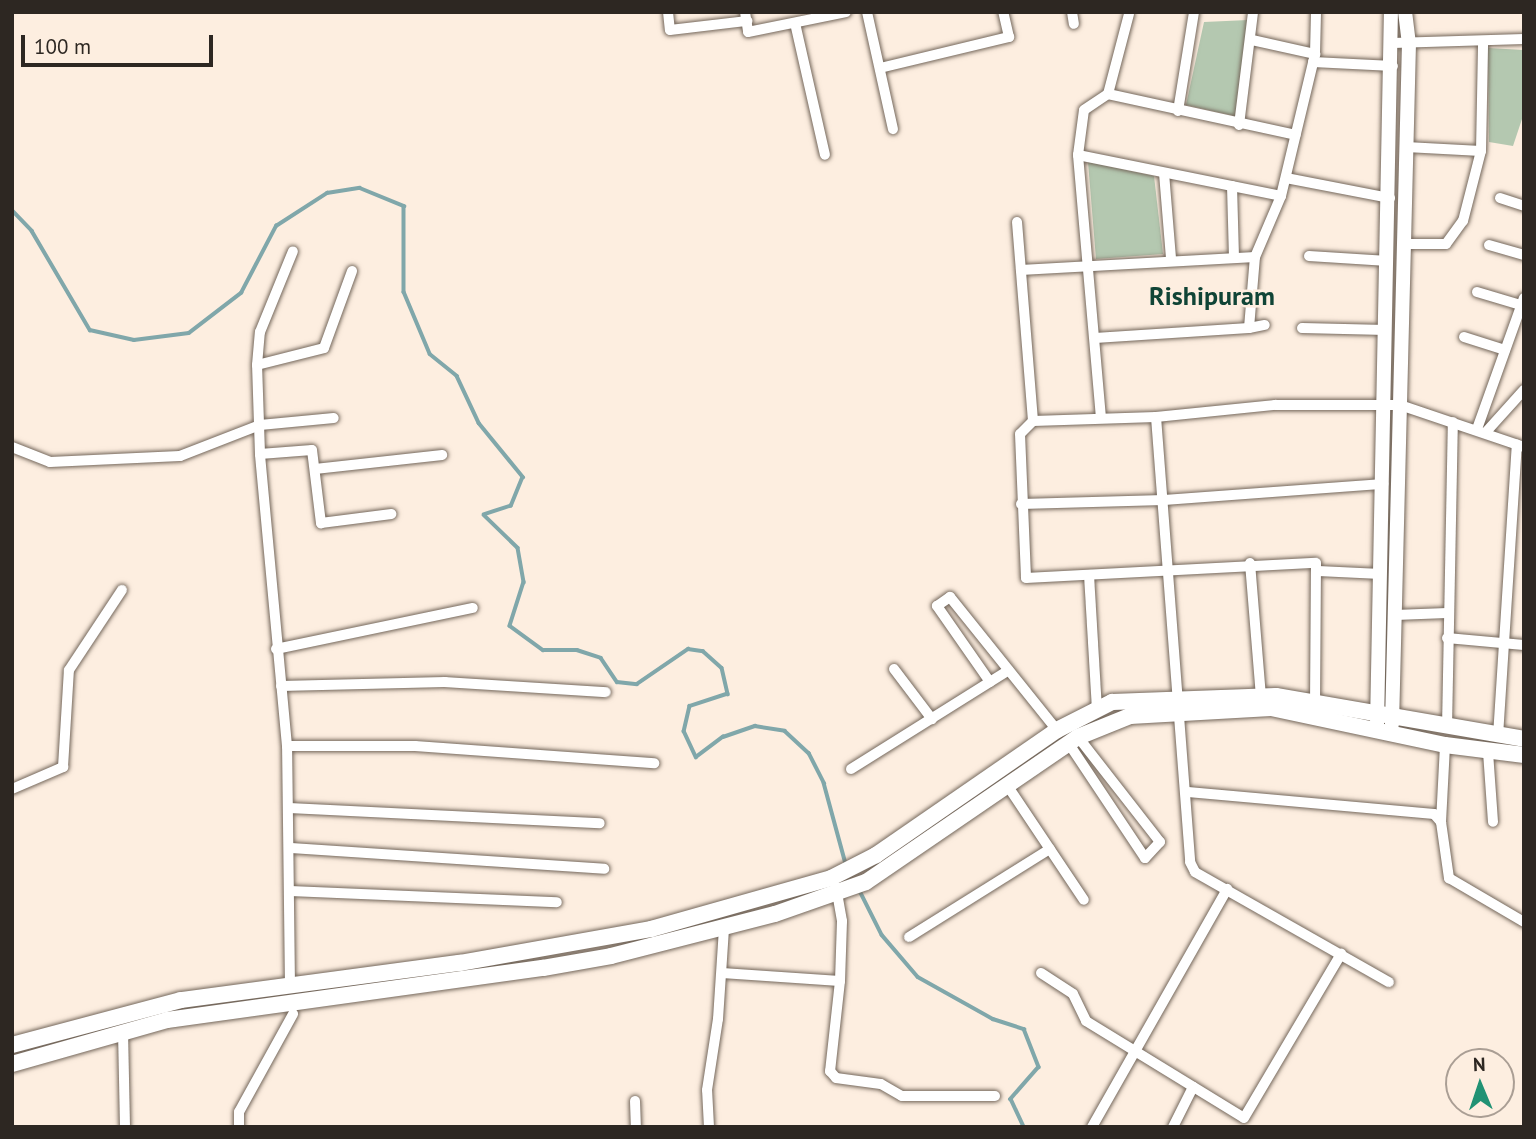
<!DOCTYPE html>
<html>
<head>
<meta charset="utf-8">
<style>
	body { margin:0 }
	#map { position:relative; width:1536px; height:1139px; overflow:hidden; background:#fdeee0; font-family:"PT Sans",sans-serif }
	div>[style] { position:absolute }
	.green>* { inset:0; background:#b4c8b0 }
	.stream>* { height:3.5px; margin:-1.75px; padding:0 1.75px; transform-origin:1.75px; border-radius:1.75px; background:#80a7aa }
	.roads { filter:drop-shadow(0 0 2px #74675b) drop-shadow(0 0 2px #74675b) }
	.minor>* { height:10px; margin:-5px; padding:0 5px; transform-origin:5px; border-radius:5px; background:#fff }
	.tertiary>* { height:14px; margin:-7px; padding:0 7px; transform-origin:7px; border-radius:7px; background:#fff }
	.secondary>* { height:16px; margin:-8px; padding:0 8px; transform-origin:8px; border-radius:8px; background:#fff }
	span { translate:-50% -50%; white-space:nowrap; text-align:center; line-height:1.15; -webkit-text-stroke:5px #fdeee0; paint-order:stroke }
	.neighbourhood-label { font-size:26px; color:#104436; font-weight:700 }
	.frame { position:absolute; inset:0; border:14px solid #2d2722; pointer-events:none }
	.north { position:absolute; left:1445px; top:1048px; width:70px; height:70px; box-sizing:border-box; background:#fdeee0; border:2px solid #aa9e94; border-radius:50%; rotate:358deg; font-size:19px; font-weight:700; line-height:28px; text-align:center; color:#2d2722 }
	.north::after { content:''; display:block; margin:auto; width:24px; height:32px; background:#219274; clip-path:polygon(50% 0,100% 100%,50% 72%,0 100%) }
	.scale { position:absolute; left:21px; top:35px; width:192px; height:32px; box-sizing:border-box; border:4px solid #2d2722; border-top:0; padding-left:9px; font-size:21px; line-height:24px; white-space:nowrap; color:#2d2722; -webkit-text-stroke:5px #fdeee0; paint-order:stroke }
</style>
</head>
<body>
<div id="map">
	<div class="green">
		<i style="clip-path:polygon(1248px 20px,1235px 116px,1186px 105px,1204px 22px)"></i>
		<i style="clip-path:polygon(1488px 48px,1524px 50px,1524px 113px,1513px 146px,1489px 142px)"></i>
		<i style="clip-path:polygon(1088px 162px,1154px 176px,1163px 254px,1096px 259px)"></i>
	</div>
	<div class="stream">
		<i style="left:12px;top:210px;width:29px;rotate:46deg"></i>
		<i style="left:32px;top:231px;width:115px;rotate:59.6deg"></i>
		<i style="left:90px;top:330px;width:45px;rotate:12.8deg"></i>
		<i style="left:134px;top:340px;width:55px;rotate:-7.3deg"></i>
		<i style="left:189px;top:333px;width:66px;rotate:-37.6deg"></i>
		<i style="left:241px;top:293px;width:76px;rotate:-62.4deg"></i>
		<i style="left:276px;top:226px;width:61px;rotate:-32.9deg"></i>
		<i style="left:327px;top:193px;width:33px;rotate:-9deg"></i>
		<i style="left:360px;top:188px;width:48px;rotate:22.2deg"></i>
		<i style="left:404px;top:206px;width:86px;rotate:90deg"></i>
		<i style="left:404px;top:292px;width:67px;rotate:67.2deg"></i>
		<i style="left:430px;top:354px;width:35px;rotate:39deg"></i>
		<i style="left:457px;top:376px;width:52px;rotate:64.9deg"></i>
		<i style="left:479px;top:423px;width:70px;rotate:50.8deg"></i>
		<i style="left:523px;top:477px;width:31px;rotate:112deg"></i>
		<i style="left:511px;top:506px;width:28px;rotate:162deg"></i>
		<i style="left:484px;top:515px;width:47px;rotate:44.1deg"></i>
		<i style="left:518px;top:548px;width:35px;rotate:80deg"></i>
		<i style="left:524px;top:582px;width:46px;rotate:107.7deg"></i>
		<i style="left:510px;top:626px;width:41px;rotate:36deg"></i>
		<i style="left:543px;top:650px;width:34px"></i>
		<i style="left:577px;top:650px;width:25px;rotate:18deg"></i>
		<i style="left:601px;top:658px;width:29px;rotate:56deg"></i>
		<i style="left:617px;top:682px;width:20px;rotate:6deg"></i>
		<i style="left:637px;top:684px;width:62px;rotate:-34.5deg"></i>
		<i style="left:688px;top:649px;width:15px;rotate:8deg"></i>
		<i style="left:703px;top:651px;width:25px;rotate:42deg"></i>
		<i style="left:722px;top:668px;width:27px;rotate:77deg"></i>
		<i style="left:728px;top:694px;width:40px;rotate:162deg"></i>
		<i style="left:690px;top:706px;width:26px;rotate:103deg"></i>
		<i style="left:684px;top:731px;width:29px;rotate:65deg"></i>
		<i style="left:696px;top:757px;width:34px;rotate:-37deg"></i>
		<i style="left:723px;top:737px;width:34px;rotate:-19deg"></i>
		<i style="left:755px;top:726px;width:30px;rotate:9deg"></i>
		<i style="left:785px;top:731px;width:33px;rotate:43deg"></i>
		<i style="left:809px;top:753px;width:34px;rotate:63deg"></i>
		<i style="left:824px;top:783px;width:84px;rotate:74.8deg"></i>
		<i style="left:859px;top:889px;width:51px;rotate:63.4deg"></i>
		<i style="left:882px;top:935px;width:55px;rotate:49.4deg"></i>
		<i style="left:918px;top:977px;width:86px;rotate:29.2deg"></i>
		<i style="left:993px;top:1019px;width:33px;rotate:18deg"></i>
		<i style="left:1024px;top:1029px;width:41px;rotate:68.5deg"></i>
		<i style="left:1039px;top:1067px;width:43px;rotate:131.2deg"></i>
		<i style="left:1011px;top:1099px;width:31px;rotate:65deg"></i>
	</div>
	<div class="roads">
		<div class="minor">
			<i style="left:668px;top:12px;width:18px;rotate:84deg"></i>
			<i style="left:670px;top:30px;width:78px;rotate:-6.7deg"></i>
			<i style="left:745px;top:12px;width:20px;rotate:81deg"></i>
			<i style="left:748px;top:32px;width:100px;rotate:-11.5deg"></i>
			<i style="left:867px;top:12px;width:120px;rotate:77.5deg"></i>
			<i style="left:1072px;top:12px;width:12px;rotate:81deg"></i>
			<i style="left:795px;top:23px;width:135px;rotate:77.2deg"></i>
			<i style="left:1252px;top:40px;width:65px;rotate:12.5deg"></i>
			<i style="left:1393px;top:43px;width:131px;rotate:-1.7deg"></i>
			<i style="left:1313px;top:62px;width:80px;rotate:2.9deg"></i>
			<i style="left:880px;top:68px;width:133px;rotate:-13.5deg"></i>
			<i style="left:1009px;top:37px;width:26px;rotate:-103deg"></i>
			<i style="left:1108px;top:94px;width:192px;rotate:12.3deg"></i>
			<i style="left:1178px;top:111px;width:100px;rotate:-80.8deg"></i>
			<i style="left:1239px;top:125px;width:114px;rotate:-82.9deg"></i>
			<i style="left:1406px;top:147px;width:75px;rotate:3.1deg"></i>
			<i style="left:1078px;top:155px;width:207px;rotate:11.4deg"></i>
			<i style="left:1164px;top:173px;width:85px;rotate:85.3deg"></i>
			<i style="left:1286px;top:178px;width:106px;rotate:10.9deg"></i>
			<i style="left:1232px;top:186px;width:70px;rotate:88.4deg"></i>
			<i style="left:1500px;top:198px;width:25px;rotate:18deg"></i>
			<i style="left:1017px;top:222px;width:200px;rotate:85.4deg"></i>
			<i style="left:1033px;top:421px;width:18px;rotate:135deg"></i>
			<i style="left:1020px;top:434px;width:144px;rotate:87.6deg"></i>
			<i style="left:1026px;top:578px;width:290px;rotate:-3deg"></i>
			<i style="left:1316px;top:563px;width:138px;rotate:90.4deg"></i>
			<i style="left:1404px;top:244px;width:42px"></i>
			<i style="left:1446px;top:244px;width:29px;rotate:-54deg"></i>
			<i style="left:1463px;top:221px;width:72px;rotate:-75.6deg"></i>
			<i style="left:1481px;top:151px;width:109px;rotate:-88.9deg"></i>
			<i style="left:1489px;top:245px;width:36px;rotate:16deg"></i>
			<i style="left:1309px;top:256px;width:79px;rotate:3.6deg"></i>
			<i style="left:1021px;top:270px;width:234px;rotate:-3.2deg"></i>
			<i style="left:1477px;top:292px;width:49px;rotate:16.6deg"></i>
			<i style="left:1249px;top:328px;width:16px;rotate:-11deg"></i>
			<i style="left:1302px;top:328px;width:84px;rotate:1.4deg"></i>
			<i style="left:1464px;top:337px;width:43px;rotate:17.6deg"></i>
			<i style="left:1095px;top:338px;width:154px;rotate:-3.7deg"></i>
			<i style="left:1249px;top:328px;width:71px;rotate:-85.2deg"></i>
			<i style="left:1255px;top:257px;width:66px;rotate:-66.9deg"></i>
			<i style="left:1281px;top:196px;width:146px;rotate:-76.5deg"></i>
			<i style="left:1315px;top:54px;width:42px;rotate:-88.6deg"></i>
			<i style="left:257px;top:365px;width:69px;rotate:-14.2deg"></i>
			<i style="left:324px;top:348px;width:82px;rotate:-70deg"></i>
			<i style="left:1156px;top:417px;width:446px;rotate:85.6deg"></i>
			<i style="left:1190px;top:862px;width:11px;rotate:63deg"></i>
			<i style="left:1195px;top:872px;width:223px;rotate:29.6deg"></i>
			<i style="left:1101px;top:418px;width:264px;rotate:-95deg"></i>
			<i style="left:1078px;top:155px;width:45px;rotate:-82.4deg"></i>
			<i style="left:1084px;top:110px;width:29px;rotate:-34deg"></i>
			<i style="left:1108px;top:94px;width:83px;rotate:-75.3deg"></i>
			<i style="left:1033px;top:421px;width:123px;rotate:-1.9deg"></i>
			<i style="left:1156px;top:417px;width:120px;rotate:-5.8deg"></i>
			<i style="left:1275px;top:405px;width:125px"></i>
			<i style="left:1400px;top:405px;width:131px;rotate:18.7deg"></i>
			<i style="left:1477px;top:429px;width:139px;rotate:-70.3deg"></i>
			<i style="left:1486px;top:432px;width:57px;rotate:-47.9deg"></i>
			<i style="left:12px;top:447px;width:41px;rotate:21.5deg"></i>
			<i style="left:50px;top:462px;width:130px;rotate:-2.6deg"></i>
			<i style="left:180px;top:456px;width:86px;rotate:-21.2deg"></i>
			<i style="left:260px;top:425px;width:74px;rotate:-5.4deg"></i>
			<i style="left:260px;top:454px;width:52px;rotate:-4.4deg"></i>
			<i style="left:312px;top:450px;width:74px;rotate:83deg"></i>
			<i style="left:321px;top:523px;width:71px;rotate:-7.3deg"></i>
			<i style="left:315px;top:469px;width:128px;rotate:-6.3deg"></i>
			<i style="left:1021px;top:504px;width:143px;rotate:-1.6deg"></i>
			<i style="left:1164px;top:500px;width:220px;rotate:-4.2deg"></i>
			<i style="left:1250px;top:563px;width:133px;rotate:85.3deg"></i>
			<i style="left:1318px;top:571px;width:63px;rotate:2.7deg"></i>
			<i style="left:1089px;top:575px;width:133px;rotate:86.6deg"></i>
			<i style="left:1395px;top:615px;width:52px;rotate:-2.2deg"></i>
			<i style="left:1447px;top:638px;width:77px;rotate:5.2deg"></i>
			<i style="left:276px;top:649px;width:201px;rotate:-11.8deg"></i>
			<i style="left:894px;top:669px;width:63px;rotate:52.8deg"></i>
			<i style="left:990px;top:682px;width:93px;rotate:-124.9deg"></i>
			<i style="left:937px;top:606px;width:16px;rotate:-35deg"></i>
			<i style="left:950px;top:597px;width:171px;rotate:51.2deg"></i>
			<i style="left:281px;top:686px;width:164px;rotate:-1.4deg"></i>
			<i style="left:445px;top:682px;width:161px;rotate:3.6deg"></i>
			<i style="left:1447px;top:728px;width:306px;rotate:-88.9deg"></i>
			<i style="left:1498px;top:736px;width:292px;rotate:-86.3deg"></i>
			<i style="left:1069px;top:744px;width:137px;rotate:56.3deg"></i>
			<i style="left:1145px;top:858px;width:22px;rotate:-47deg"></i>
			<i style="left:1160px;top:842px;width:133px;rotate:-128deg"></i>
			<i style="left:287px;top:746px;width:128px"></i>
			<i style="left:415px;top:746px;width:240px;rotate:4.1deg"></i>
			<i style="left:1488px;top:752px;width:70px;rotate:85.9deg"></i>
			<i style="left:851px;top:769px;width:186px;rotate:-32.1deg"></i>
			<i style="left:1007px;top:785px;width:138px;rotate:56.2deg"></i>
			<i style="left:12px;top:789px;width:56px;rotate:-23.3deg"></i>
			<i style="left:63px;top:767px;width:97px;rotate:-86.5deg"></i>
			<i style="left:69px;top:670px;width:96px;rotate:-56.5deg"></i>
			<i style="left:1188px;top:792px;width:247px;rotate:5.1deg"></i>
			<i style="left:1434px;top:814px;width:11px;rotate:49deg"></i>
			<i style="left:1441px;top:822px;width:57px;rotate:81.9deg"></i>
			<i style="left:1449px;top:878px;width:87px;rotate:30.4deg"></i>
			<i style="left:289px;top:808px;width:311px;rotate:2.8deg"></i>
			<i style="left:1441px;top:822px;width:77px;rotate:-87deg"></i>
			<i style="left:291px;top:848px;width:314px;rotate:3.8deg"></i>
			<i style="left:836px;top:887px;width:35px;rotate:80deg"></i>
			<i style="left:842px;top:921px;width:60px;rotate:91.9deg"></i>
			<i style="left:290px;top:891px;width:267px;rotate:2.4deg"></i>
			<i style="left:909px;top:937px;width:166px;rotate:-32deg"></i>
			<i style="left:722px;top:973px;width:118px;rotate:3.9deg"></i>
			<i style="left:840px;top:981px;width:91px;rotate:96.3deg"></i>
			<i style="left:830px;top:1071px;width:9px;rotate:49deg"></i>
			<i style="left:836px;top:1078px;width:45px;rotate:7.6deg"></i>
			<i style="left:881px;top:1084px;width:24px;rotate:30deg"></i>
			<i style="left:902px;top:1096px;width:93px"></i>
			<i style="left:1041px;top:973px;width:38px;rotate:33deg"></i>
			<i style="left:1073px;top:994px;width:30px;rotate:64deg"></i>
			<i style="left:1086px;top:1021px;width:185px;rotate:31.5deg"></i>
			<i style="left:1244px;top:1118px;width:191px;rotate:-59.4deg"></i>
			<i style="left:290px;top:986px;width:240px;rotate:-90.7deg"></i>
			<i style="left:287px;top:746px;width:293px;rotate:-95.3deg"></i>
			<i style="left:260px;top:454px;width:89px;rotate:-91.9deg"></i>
			<i style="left:257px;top:365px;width:33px;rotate:-85deg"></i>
			<i style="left:260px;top:332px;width:87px;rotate:-67.8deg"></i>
			<i style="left:123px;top:1031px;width:96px;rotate:88.8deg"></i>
			<i style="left:635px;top:1101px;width:26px;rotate:88deg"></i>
			<i style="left:239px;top:1127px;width:15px;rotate:-90deg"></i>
			<i style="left:239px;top:1112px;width:112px;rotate:-61.1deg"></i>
			<i style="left:709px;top:1127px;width:37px;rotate:-93deg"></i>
			<i style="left:707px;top:1090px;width:72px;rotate:-81.2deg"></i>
			<i style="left:718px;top:1019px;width:91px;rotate:-86.2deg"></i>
			<i style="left:1092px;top:1127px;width:274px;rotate:-60.4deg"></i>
			<i style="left:1173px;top:1127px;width:45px;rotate:-63.4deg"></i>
		</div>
		<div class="tertiary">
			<i style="left:1392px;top:724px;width:680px;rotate:-88.57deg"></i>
			<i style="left:1409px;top:44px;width:32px;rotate:-97deg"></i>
			<i style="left:1377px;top:725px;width:713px;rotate:-88.88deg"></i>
		</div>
		<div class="secondary">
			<i style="left:12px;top:1045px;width:175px;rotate:-14.9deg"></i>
			<i style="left:181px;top:1000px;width:281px;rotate:-7.6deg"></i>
			<i style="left:460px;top:963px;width:194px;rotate:-10.1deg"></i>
			<i style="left:651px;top:929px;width:187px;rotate:-15.8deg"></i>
			<i style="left:831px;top:878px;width:51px;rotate:-27.1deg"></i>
			<i style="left:876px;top:855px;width:220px;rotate:-34.6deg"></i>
			<i style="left:1057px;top:730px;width:62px;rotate:-27deg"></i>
			<i style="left:1112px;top:702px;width:164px;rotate:-2.1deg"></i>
			<i style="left:1276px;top:696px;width:252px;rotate:9.8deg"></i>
			<i style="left:12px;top:1064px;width:161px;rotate:-15.8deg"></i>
			<i style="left:167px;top:1020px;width:380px;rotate:-7.9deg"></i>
			<i style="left:543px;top:968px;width:69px;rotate:-10deg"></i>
			<i style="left:611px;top:956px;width:169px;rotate:-14.4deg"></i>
			<i style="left:775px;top:914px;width:96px;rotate:-19.4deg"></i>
			<i style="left:866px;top:882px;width:257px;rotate:-34.4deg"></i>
			<i style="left:1078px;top:737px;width:56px;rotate:-22deg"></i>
			<i style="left:1130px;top:716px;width:141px;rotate:-3.2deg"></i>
			<i style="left:1271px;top:708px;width:178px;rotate:12deg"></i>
			<i style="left:1445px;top:745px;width:80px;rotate:7.2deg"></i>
		</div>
	</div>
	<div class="neighbourhood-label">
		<span style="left:1212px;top:296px">Rishipuram</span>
	</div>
	<div class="frame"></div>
	<div class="north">N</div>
	<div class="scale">100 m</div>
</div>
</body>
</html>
